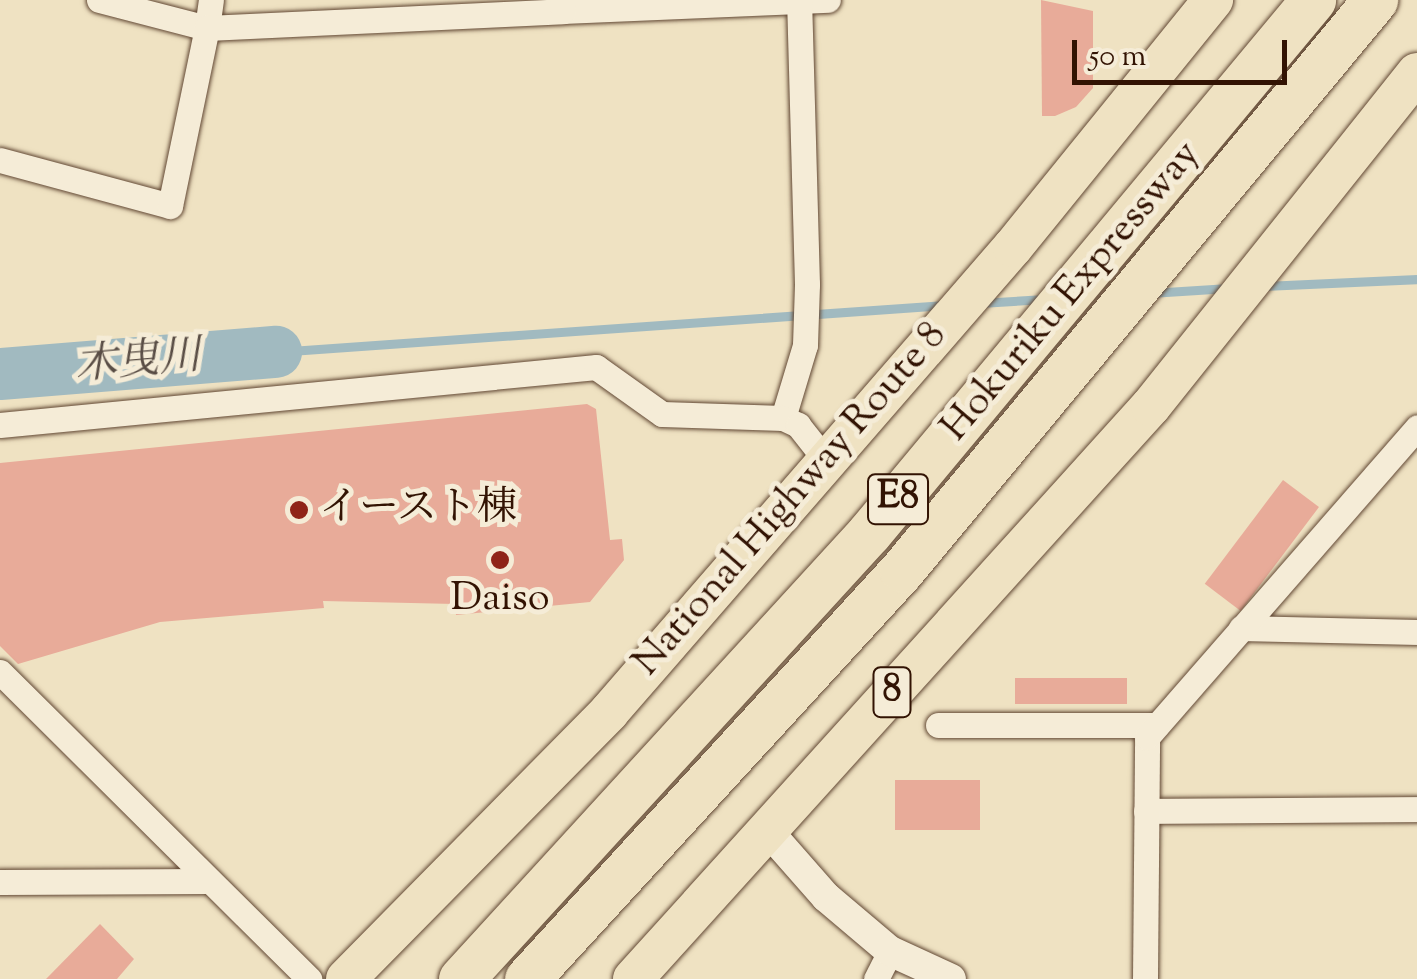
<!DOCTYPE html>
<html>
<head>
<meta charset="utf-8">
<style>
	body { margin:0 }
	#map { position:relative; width:1417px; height:979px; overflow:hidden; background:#efe2c2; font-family:"Sorts Mill Goudy","Noto Serif JP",serif }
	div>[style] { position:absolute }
	.stream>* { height:9px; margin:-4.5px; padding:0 4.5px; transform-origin:4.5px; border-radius:4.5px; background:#a1bac0 }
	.river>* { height:52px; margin:-26px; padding:0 26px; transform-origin:26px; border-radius:26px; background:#a1bac0 }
	.building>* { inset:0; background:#e8ab99; transform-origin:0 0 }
	.roads { filter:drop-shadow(0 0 2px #614733) drop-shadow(0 0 2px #614733) }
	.minor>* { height:25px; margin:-12.5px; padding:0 12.5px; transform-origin:12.5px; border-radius:12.5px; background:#f5ecd7 }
	.tertiary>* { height:30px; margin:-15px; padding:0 15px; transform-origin:15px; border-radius:15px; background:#f5ecd7 }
	.trunk>* { height:40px; margin:-20px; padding:0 20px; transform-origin:20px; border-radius:20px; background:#efe2c2 }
	.motorway>* { height:45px; margin:-22.5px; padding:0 22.5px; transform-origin:22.5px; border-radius:22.5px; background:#efe2c2 }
	.dots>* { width:28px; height:28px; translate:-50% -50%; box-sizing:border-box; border:5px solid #f5ecd7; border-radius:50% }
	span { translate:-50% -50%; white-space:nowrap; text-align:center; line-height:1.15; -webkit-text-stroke:10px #f5ecd7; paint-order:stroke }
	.shield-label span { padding:2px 8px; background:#f5ecd7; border:2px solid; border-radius:8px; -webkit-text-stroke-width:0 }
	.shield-label { font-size:38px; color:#321303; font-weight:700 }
	.street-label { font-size:40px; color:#321303 }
	.poi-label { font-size:40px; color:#321303 }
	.left { translate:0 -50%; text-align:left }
	.water-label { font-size:42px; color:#594d45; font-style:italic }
	.scale { position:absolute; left:1072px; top:40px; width:215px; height:45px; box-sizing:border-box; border:5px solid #321303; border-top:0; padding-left:12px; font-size:30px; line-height:35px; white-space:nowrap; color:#321303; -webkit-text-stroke:8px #f5ecd7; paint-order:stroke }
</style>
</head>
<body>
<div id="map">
	<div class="stream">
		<i style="left:1265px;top:286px;width:152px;rotate:-2.6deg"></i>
		<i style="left:1150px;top:293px;width:79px;rotate:-3.6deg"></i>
		<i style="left:980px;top:303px;width:65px;rotate:-3.5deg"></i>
		<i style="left:276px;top:352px;width:671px;rotate:-4.02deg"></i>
	</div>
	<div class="river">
		<i style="left:0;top:374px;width:277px;rotate:-4.6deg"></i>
	</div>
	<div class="building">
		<i style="clip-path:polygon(1041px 0,1093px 11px,1093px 88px,1076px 107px,1055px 116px,1042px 116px)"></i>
		<i style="clip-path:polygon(587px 404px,596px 409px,610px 540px,622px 539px,624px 560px,590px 602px,456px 615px,455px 604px,323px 601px,324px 608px,160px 622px,18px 664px,0 646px,0 463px)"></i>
		<i style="left:1283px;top:480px;width:45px;height:130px;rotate:37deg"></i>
		<i style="left:1127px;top:678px;width:26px;height:112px;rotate:90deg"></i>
		<i style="left:980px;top:780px;width:50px;height:85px;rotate:90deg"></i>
		<i style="clip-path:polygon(100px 924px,134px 959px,117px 979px,46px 979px)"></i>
	</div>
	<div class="roads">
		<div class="minor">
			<i style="left:99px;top:0;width:112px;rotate:14.5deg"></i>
			<i style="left:207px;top:28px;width:28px;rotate:-82deg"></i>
			<i style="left:563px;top:11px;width:265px;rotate:-2.4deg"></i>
			<i style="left:0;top:160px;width:176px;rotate:15.1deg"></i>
			<i style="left:170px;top:206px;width:182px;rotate:-78.3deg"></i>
			<i style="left:207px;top:28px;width:356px;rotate:-2.7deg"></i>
			<i style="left:563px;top:11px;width:11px;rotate:-95deg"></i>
			<i style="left:783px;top:418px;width:76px;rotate:-73.2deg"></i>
			<i style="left:805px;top:345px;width:61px;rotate:-88.1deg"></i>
			<i style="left:807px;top:284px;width:283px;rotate:-91.6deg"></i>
			<i style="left:0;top:425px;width:599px;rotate:-5.56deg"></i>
			<i style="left:596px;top:367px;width:81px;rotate:35.5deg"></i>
			<i style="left:662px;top:414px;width:121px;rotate:1.9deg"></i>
			<i style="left:783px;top:418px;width:17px;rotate:25deg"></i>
			<i style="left:798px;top:425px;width:42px;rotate:51.8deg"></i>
			<i style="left:1241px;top:628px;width:176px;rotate:1.3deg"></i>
			<i style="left:0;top:672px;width:436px;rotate:44.8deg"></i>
			<i style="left:938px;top:725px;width:219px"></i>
			<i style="left:1146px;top:811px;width:271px;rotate:-0.4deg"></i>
			<i style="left:0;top:882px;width:209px;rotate:-0.3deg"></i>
			<i style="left:876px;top:979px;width:31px;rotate:-63deg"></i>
			<i style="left:1145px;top:979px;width:242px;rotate:-89.5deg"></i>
			<i style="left:1147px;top:737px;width:411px;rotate:-48.9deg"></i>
		</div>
		<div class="tertiary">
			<i style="left:768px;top:831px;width:88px;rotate:48.7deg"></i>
			<i style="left:826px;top:897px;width:84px;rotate:40.2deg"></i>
			<i style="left:890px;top:951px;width:67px;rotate:24.7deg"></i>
		</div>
		<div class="trunk">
			<i style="left:346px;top:979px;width:375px;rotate:-45.4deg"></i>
			<i style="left:609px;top:712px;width:616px;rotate:-49.02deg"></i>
			<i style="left:1013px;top:247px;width:318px;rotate:-51deg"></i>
			<i style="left:633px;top:979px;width:772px;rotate:-47.89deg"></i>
			<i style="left:1151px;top:406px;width:426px;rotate:-51.4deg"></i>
		</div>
		<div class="motorway">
			<i style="left:461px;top:979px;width:604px;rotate:-47.55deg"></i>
			<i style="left:869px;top:533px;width:694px;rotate:-50.21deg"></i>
			<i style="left:527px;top:979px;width:555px;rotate:-47.48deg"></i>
			<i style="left:902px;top:570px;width:741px;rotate:-50.31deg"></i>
		</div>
	</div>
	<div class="dots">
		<i style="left:299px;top:510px;background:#8f2418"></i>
		<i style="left:500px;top:560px;background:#8f2418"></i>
	</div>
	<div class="shield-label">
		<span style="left:898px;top:499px">E8</span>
		<span style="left:892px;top:692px">8</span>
	</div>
	<div class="street-label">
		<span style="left:1072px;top:292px;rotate:-50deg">Hokuriku Expressway</span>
		<span style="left:791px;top:500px;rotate:-49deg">National Highway Route 8</span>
	</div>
	<div class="poi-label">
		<span class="left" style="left:319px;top:510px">イースト棟</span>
		<span style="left:500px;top:600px">Daiso</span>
	</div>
	<div class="water-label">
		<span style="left:138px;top:363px;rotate:-5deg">木曳川</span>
	</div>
	<div class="scale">50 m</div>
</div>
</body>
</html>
